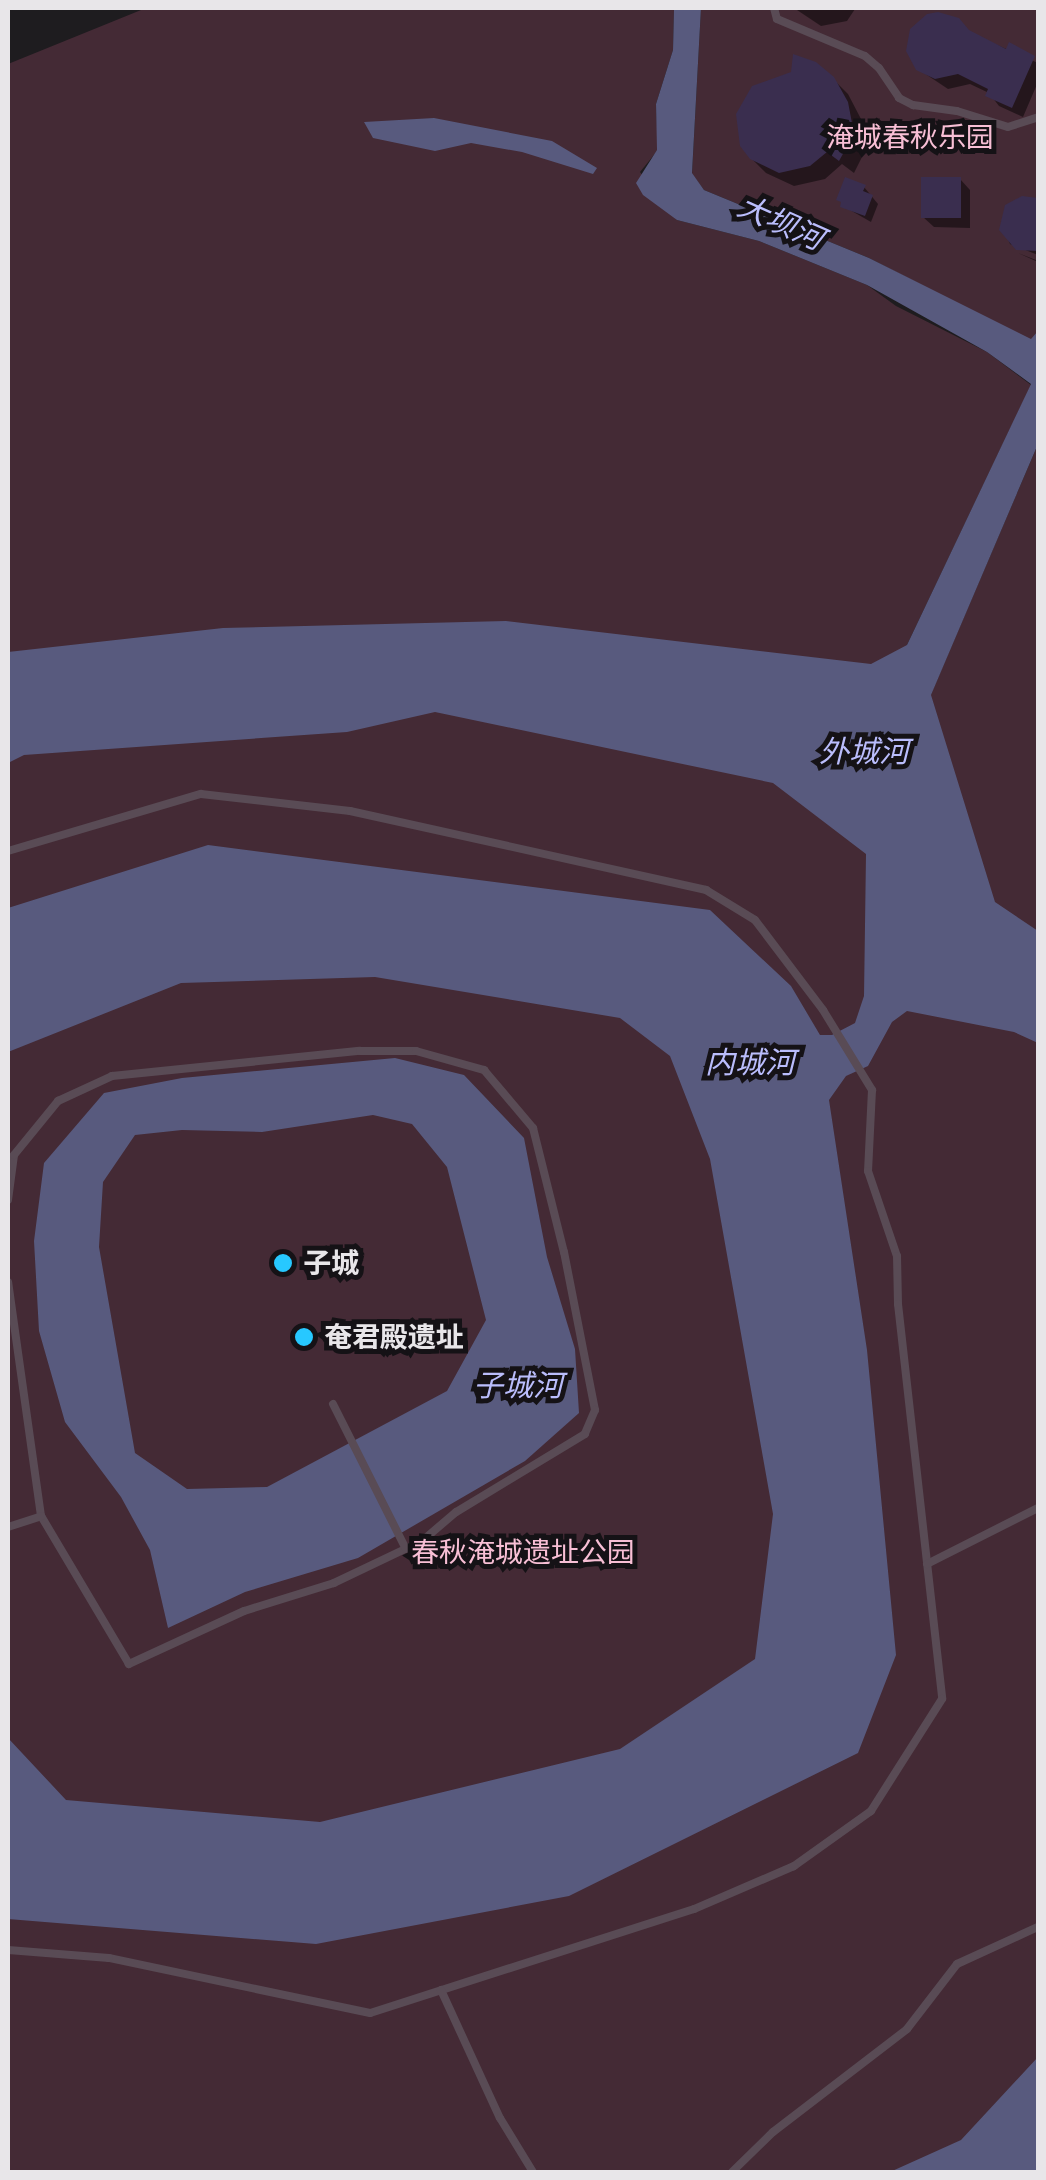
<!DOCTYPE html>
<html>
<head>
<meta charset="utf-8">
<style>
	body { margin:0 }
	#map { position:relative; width:1046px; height:2180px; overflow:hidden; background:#1e1c1f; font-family:"Archivo Narrow","Noto Sans SC",sans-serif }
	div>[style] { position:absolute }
	.green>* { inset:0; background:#442a35 }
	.water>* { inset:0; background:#585a7e }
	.shadow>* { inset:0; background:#0007 }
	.building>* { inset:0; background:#3a2e4f; transform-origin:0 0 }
	.lane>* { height:8px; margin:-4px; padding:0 4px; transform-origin:4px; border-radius:4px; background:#594b55 }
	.dots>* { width:28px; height:28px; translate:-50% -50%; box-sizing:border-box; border:5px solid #151216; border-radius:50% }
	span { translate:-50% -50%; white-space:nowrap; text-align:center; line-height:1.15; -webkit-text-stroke:10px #151216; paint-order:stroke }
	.park-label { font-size:28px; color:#f8bfd5 }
	.poi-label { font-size:28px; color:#e8e6e9; font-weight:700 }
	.left { translate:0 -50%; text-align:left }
	.water-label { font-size:30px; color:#babdfc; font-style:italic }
	.frame { position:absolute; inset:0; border:10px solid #e8e6e9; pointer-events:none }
</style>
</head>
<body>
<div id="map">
	<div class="green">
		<i style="clip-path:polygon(146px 8px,674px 8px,673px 50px,656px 104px,658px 150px,640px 172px,677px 220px,759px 241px,867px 285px,896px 306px,987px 352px,1031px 385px,907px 645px,931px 694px,1038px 444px,1038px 2172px,8px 2172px,8px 64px)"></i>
		<i style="clip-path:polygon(701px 8px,1038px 8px,1038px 345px,869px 258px,704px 190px,692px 174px)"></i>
	</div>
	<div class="water">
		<i style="clip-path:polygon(674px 8px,701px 8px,692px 173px,704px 190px,869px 258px,1031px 339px,1038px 331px,1038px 444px,931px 695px,995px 902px,1038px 931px,1038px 1043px,1014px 1032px,907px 1011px,892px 1022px,868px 1066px,846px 1076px,829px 1100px,867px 1350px,896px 1655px,858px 1753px,569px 1896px,316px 1944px,8px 1919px,8px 1738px,66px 1800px,320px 1822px,620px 1749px,755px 1659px,773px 1514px,710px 1159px,670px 1056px,620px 1018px,375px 977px,181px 983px,8px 1052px,8px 908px,208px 845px,710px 910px,791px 986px,820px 1035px,832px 1035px,855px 1023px,864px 996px,866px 854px,773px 783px,435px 712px,347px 732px,24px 755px,8px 763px,8px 652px,223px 628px,506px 621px,871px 664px,907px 645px,1031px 384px,987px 352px,867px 285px,759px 241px,677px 220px,643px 195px,636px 183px,657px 150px,656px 104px,673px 50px)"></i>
		<i style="clip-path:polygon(434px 118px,552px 141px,597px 168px,593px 174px,522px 152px,471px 143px,435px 151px,373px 138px,364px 122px)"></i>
		<i style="clip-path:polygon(evenodd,395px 1058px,464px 1075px,524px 1138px,547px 1257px,575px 1349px,579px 1413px,525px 1461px,358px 1558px,245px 1592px,168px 1628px,150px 1550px,121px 1497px,65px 1422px,39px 1331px,34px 1241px,44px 1163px,104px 1093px,182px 1078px,395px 1058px,373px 1115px,412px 1124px,447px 1167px,486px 1320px,447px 1391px,267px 1487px,187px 1489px,135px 1453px,99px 1247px,103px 1182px,135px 1135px,182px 1130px,262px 1132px,373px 1115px)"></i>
		<i style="clip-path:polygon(1038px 2057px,1038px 2172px,890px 2172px,961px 2140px)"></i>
	</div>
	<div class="shadow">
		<i style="clip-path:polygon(794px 8px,854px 8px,855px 9px,847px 21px,821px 26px)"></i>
		<i style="clip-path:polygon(968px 32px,1038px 63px,1038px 82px,1023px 117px,999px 106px,989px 93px,970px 84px,948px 89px,918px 69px)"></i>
		<i style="clip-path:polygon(833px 79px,848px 94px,861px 119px,862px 157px,854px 173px,842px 164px,825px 179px,794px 186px,766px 173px,751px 158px)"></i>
		<i style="clip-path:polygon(960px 179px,970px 190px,970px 228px,934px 227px,923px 217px)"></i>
		<i style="clip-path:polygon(864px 187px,878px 204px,871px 222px,843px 206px)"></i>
		<i style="clip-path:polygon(1031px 198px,1038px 204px,1038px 262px,1018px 253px,1036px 260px,1038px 255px,1010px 244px,1001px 222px)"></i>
	</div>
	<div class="building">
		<i style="clip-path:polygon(938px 12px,959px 18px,969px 30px,1006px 49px,1009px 42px,1035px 56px,1012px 108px,985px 96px,988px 89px,958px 74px,935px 79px,916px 70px,906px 51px,910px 29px,927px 14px)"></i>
		<i style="clip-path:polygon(793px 54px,816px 62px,834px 77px,848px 102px,852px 123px,849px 143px,839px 161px,827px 152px,810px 166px,779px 173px,750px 159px,740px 146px,736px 114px,752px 86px,791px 72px)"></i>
		<i style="clip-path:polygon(845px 177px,866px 185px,863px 191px,873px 195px,865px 216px,840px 207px,841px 202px,836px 200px)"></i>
		<i style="left:921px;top:177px;width:40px;height:41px"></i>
		<i style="clip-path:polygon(1022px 196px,1038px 198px,1038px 251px,1016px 250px,999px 230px,1005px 205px)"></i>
	</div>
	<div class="lane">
		<i style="left:774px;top:8px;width:11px;rotate:75deg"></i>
		<i style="left:777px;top:19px;width:95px;rotate:22.8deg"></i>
		<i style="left:865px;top:56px;width:18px;rotate:41deg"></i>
		<i style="left:879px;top:68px;width:36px;rotate:56deg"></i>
		<i style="left:899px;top:98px;width:16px;rotate:27deg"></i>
		<i style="left:913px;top:105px;width:44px;rotate:7.8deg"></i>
		<i style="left:957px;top:111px;width:53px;rotate:17.4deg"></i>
		<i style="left:1008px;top:127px;width:32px;rotate:-18deg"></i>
		<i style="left:8px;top:851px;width:201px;rotate:-16.5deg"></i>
		<i style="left:201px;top:794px;width:150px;rotate:6.5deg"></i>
		<i style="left:350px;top:811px;width:365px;rotate:12.5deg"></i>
		<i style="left:706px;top:890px;width:57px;rotate:31.5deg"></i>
		<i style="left:755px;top:920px;width:113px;rotate:52.9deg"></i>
		<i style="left:823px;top:1010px;width:94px;rotate:58.5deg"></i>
		<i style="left:872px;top:1090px;width:81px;rotate:92.8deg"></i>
		<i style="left:868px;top:1171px;width:90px;rotate:71.2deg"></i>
		<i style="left:897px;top:1256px;width:48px;rotate:88.8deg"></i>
		<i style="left:898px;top:1304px;width:397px;rotate:83.6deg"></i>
		<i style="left:942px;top:1699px;width:133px;rotate:122.4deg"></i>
		<i style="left:871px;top:1811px;width:95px;rotate:144.5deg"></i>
		<i style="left:794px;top:1866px;width:109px;rotate:156.7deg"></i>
		<i style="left:694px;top:1909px;width:340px;rotate:162.2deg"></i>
		<i style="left:370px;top:2013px;width:267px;rotate:-168.1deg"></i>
		<i style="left:109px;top:1958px;width:101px;rotate:-175.5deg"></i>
		<i style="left:8px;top:1200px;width:45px;rotate:-82.4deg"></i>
		<i style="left:14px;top:1155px;width:70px;rotate:-50.8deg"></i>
		<i style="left:58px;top:1101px;width:60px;rotate:-24.8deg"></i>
		<i style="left:112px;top:1076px;width:249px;rotate:-5.8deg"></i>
		<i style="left:360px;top:1051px;width:56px"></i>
		<i style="left:416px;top:1051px;width:71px;rotate:15.6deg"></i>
		<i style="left:484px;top:1070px;width:76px;rotate:49.8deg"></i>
		<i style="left:533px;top:1128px;width:128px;rotate:76deg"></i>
		<i style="left:564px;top:1252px;width:161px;rotate:78.9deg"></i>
		<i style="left:595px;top:1410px;width:26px;rotate:113deg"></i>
		<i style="left:585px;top:1434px;width:151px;rotate:148.8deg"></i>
		<i style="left:456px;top:1512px;width:45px;rotate:139.5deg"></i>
		<i style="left:422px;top:1541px;width:98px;rotate:154.5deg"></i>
		<i style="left:334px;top:1583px;width:94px;rotate:162.7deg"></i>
		<i style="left:244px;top:1611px;width:127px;rotate:155.3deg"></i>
		<i style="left:129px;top:1664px;width:172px;rotate:-120.7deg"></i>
		<i style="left:41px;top:1516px;width:236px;rotate:-98deg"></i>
		<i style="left:333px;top:1404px;width:162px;rotate:63.3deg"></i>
		<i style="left:8px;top:1527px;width:35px;rotate:-18deg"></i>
		<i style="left:927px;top:1564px;width:124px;rotate:-26.8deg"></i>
		<i style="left:441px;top:1990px;width:141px;rotate:65.3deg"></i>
		<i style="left:500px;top:2118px;width:63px;rotate:58.6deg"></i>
		<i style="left:732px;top:2172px;width:57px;rotate:-44.3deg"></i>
		<i style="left:773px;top:2132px;width:169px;rotate:-37.5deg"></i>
		<i style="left:907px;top:2029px;width:82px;rotate:-52.4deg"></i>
		<i style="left:957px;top:1964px;width:89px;rotate:-24.6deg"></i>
	</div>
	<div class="dots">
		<i style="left:283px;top:1263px;background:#27c8ff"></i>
		<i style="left:304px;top:1337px;background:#27c8ff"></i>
	</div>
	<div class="park-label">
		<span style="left:910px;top:137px">淹城春秋乐园</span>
		<span style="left:523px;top:1552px">春秋淹城遗址公园</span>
	</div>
	<div class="poi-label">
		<span class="left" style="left:303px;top:1263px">子城</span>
		<span class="left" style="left:324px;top:1337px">奄君殿遗址</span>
	</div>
	<div class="water-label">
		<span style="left:781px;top:222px;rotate:24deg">大坝河</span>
		<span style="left:864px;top:751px">外城河</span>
		<span style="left:750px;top:1062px">内城河</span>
		<span style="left:518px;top:1385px">子城河</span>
	</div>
	<div class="frame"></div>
</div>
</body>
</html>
